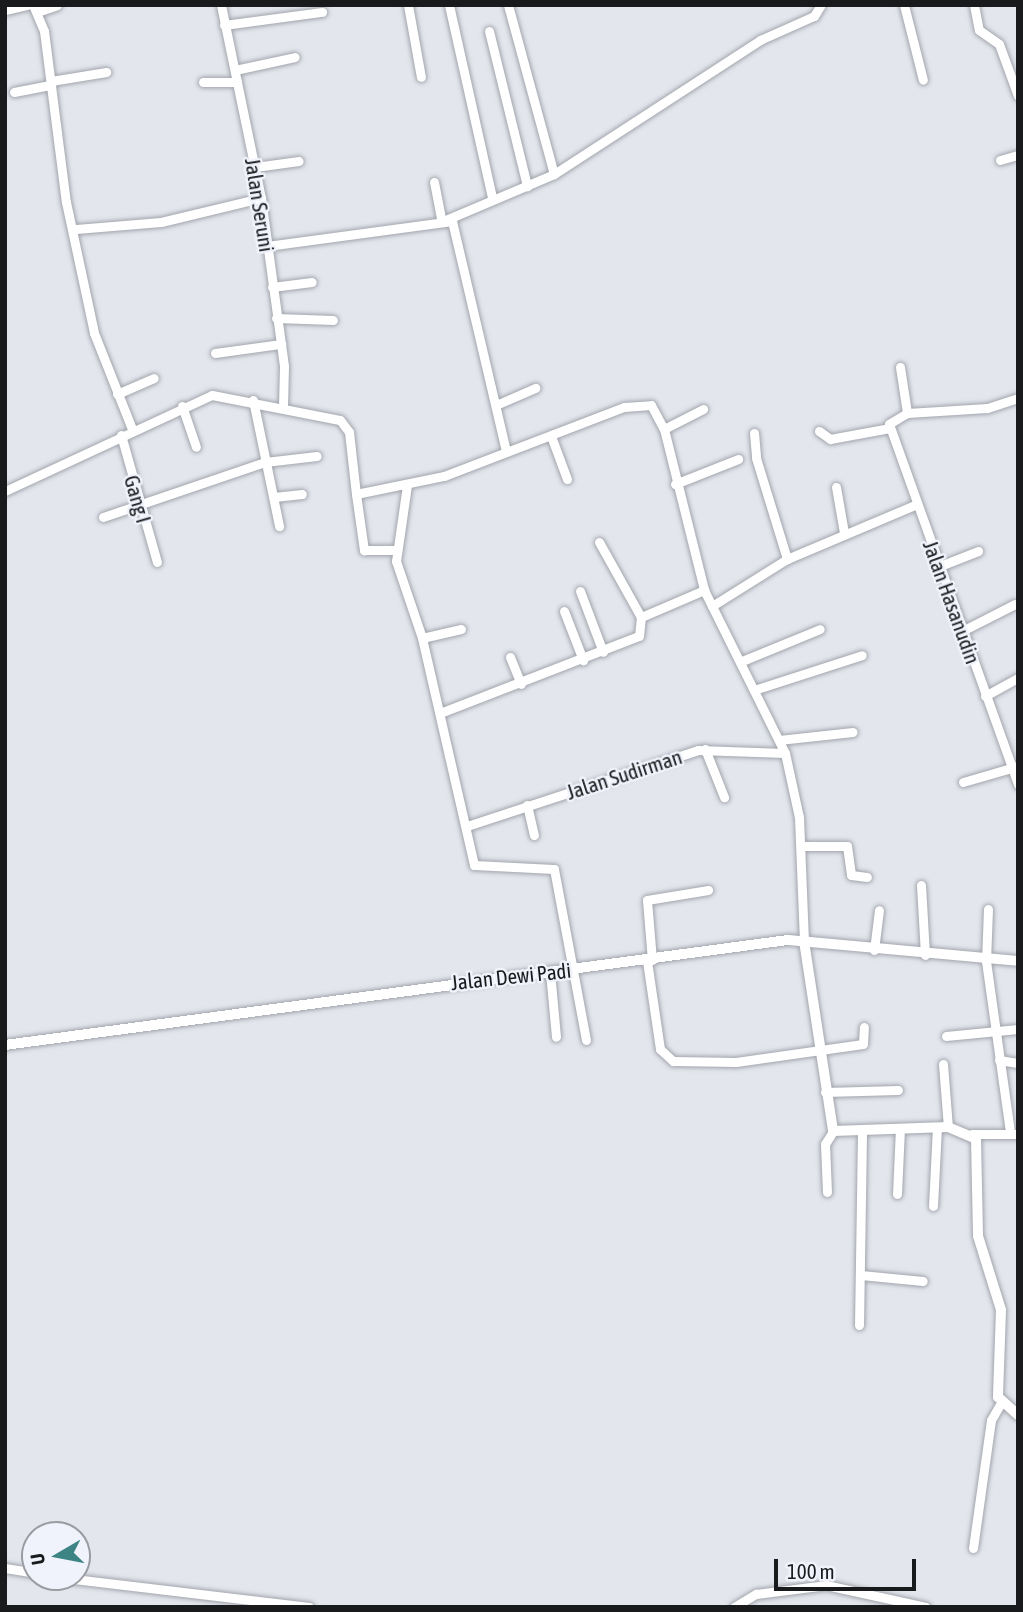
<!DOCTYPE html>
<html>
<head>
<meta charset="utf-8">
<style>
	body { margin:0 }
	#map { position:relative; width:1023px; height:1612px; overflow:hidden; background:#e3e6ed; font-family:"Asap Condensed",sans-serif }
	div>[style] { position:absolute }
	.roads { filter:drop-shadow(0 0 2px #a2a5ac) drop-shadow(0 0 2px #a2a5ac) }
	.minor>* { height:9px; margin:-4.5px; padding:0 4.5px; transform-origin:4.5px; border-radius:4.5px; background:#fff }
	.tertiary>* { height:10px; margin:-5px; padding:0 5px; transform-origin:5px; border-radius:5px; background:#fff }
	span { translate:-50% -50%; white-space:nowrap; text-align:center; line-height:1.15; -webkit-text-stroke:5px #f0f3fb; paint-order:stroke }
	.street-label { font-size:21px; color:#191a1c }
	.frame { position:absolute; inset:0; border:7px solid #191a1c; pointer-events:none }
	.north { position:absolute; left:21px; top:1521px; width:70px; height:70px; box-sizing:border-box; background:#f0f3fb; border:2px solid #9a9ca2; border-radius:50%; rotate:260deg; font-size:19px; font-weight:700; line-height:28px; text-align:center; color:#191a1c }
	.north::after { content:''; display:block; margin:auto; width:24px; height:32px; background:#3d8585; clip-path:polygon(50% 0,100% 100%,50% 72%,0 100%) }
	.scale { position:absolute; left:774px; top:1559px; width:142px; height:32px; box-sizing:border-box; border:4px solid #191a1c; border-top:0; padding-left:9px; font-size:21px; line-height:24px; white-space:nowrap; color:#191a1c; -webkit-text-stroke:5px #f0f3fb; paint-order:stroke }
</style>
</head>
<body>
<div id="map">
	<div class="roads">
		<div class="minor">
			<div style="left:33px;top:5px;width:28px;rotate:67deg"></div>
			<div style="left:44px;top:31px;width:172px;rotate:82.7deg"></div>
			<div style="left:66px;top:202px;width:134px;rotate:77.9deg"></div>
			<div style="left:94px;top:333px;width:103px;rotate:68.4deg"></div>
			<div style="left:221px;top:5px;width:197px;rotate:78.3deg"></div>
			<div style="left:261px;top:198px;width:170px;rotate:82.2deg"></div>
			<div style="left:284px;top:366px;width:40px;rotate:91.4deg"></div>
			<div style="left:408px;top:5px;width:73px;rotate:79.8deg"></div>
			<div style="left:449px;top:5px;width:197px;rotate:77.4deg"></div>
			<div style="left:508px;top:5px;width:175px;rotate:74.8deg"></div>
			<div style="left:904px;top:5px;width:77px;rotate:75.8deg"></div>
			<div style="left:974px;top:5px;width:25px;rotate:79deg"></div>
			<div style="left:979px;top:30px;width:24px;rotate:35deg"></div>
			<div style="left:999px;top:44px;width:55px;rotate:69.9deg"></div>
			<div style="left:5px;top:10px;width:23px;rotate:-13deg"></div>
			<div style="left:40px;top:11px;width:18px;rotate:-19deg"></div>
			<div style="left:224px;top:25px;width:99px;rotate:-7.6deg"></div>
			<div style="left:489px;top:31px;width:160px;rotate:76.2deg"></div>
			<div style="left:235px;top:70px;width:61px;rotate:-12.2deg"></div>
			<div style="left:51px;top:81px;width:56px;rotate:-9.3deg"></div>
			<div style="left:203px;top:82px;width:34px"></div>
			<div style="left:14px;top:92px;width:38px;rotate:-11deg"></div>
			<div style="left:1000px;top:160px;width:19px;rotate:-16deg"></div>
			<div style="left:255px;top:167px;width:44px;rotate:-7.8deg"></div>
			<div style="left:434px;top:182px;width:37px;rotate:79deg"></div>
			<div style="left:448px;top:219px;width:115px;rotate:-23deg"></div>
			<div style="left:554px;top:174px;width:246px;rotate:-33deg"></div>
			<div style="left:760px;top:40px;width:59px;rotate:-24deg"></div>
			<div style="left:814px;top:16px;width:13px;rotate:-58deg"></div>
			<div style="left:76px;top:229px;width:85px;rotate:-4.7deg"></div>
			<div style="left:161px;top:222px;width:103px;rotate:-13.5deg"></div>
			<div style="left:267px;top:246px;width:187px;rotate:-7.7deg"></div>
			<div style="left:452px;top:221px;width:236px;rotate:76.8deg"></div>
			<div style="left:272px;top:287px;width:40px;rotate:-7.1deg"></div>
			<div style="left:276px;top:318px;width:57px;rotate:2deg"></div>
			<div style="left:215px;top:353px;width:67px;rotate:-7.8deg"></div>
			<div style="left:900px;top:367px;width:47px;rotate:81.3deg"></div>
			<div style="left:117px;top:394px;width:40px;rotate:-23.4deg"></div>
			<div style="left:1018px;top:398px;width:33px;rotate:162deg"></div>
			<div style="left:987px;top:408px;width:80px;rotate:176.4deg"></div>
			<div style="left:907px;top:413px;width:21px;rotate:149deg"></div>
			<div style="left:889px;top:424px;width:383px;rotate:70.3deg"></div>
			<div style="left:253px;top:400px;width:129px;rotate:78.3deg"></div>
			<div style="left:496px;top:405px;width:43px;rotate:-23.6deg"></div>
			<div style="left:182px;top:406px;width:43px;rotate:71.1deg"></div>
			<div style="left:664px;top:429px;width:44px;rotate:-27.1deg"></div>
			<div style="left:819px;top:431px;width:14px;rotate:36deg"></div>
			<div style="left:830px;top:439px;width:61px;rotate:-10.4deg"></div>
			<div style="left:754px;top:433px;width:25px;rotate:85deg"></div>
			<div style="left:756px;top:458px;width:106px;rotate:72.9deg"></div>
			<div style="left:121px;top:435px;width:132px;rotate:74.2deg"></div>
			<div style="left:551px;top:436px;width:46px;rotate:69.6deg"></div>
			<div style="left:675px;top:484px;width:68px;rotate:-21.6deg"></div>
			<div style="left:407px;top:485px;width:77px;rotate:98.2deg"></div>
			<div style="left:396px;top:561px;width:81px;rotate:71.3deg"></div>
			<div style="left:422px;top:638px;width:233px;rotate:77.1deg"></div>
			<div style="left:474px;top:865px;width:80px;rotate:2.9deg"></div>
			<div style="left:554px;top:869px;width:174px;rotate:79.4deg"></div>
			<div style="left:836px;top:487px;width:47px;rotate:80.1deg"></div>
			<div style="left:5px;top:491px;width:228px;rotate:-24.9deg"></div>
			<div style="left:212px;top:395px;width:130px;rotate:11.1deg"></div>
			<div style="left:340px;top:420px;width:15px;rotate:53deg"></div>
			<div style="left:349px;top:432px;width:62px;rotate:83.6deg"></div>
			<div style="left:356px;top:494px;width:90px;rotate:-11.6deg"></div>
			<div style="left:444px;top:476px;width:193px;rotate:-21deg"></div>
			<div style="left:624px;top:407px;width:27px;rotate:-4deg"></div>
			<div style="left:651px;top:405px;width:27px;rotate:62deg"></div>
			<div style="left:664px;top:429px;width:166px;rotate:76deg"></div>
			<div style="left:704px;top:590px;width:182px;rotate:63.6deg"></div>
			<div style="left:785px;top:753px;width:66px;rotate:77.7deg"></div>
			<div style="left:799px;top:817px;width:124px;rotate:87.7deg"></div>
			<div style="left:356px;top:494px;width:57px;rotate:81.9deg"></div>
			<div style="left:364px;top:550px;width:31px"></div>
			<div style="left:274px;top:497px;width:28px;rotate:-6deg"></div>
			<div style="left:103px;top:517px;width:171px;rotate:-18.8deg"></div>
			<div style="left:265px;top:462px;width:52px;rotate:-6.6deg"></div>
			<div style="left:599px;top:542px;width:86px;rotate:60.8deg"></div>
			<div style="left:940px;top:566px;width:41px;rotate:-21.5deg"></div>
			<div style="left:580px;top:591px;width:65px;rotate:69.3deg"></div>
			<div style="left:712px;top:606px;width:89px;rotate:-32.1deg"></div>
			<div style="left:787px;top:559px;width:139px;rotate:-22.9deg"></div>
			<div style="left:564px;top:611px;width:53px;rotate:68.8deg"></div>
			<div style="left:964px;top:630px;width:57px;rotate:-27deg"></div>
			<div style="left:422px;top:638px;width:40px;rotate:-13deg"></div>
			<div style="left:510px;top:657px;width:29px;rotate:68deg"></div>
			<div style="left:742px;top:661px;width:84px;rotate:-22.3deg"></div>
			<div style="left:757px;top:689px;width:110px;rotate:-17.9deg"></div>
			<div style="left:985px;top:696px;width:38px;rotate:-29deg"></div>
			<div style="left:440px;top:713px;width:213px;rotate:-21.2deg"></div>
			<div style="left:639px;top:636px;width:19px;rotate:-84deg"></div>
			<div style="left:641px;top:617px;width:69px;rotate:-23.2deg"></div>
			<div style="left:779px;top:740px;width:74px;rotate:-6.2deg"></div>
			<div style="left:705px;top:749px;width:52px;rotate:68.4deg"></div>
			<div style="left:963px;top:782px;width:57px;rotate:-16.2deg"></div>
			<div style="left:527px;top:805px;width:31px;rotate:77deg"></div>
			<div style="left:467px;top:826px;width:243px;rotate:-18.2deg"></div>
			<div style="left:698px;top:750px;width:87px;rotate:2deg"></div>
			<div style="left:801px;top:846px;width:46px"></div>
			<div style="left:847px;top:846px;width:29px;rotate:82deg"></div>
			<div style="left:851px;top:875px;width:16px;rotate:7deg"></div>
			<div style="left:921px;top:885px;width:70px;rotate:86.7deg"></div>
			<div style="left:988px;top:909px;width:52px;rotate:92.2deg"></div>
			<div style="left:986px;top:961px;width:173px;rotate:82deg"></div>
			<div style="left:874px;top:950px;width:40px;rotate:-82.9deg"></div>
			<div style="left:652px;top:960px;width:60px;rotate:-94.8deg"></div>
			<div style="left:647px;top:900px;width:62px;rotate:-9.3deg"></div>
			<div style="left:647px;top:961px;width:89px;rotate:81.6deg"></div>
			<div style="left:660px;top:1049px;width:18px;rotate:43deg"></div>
			<div style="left:673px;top:1061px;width:63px;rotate:0.9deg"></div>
			<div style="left:736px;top:1062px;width:128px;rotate:-8.1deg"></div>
			<div style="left:863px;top:1044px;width:17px;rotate:-87deg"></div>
			<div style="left:550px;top:972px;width:65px;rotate:84.7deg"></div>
			<div style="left:946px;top:1036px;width:72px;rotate:-5.6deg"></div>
			<div style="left:999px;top:1060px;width:19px;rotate:9deg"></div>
			<div style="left:943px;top:1064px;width:63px;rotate:85.5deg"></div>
			<div style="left:825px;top:1092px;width:73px;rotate:-1.6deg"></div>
			<div style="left:972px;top:1134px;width:46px"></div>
			<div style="left:827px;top:1192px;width:48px;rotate:-92.4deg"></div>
			<div style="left:825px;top:1144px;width:15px;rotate:-58deg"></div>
			<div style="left:897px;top:1194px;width:65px;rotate:-87.4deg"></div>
			<div style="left:933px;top:1206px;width:78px;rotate:-87.1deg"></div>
			<div style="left:861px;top:1275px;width:62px;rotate:5.5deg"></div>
			<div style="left:859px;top:1325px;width:192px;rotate:-89.1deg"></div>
			<div style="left:973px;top:1548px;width:129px;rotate:-82deg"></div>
			<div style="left:991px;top:1420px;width:20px;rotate:-60deg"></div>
			<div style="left:5px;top:1568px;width:30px;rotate:9deg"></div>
			<div style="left:57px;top:1577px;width:254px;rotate:6.8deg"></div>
			<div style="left:734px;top:1607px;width:26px;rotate:-31deg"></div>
			<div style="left:756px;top:1594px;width:71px;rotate:-7.3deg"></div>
			<div style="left:826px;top:1585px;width:102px;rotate:12.4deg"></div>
		</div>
		<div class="tertiary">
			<div style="left:804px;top:941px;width:192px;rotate:81.3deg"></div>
			<div style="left:833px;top:1131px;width:115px;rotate:-2deg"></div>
			<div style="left:948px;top:1127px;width:30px;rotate:23deg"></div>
			<div style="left:976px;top:1139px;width:97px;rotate:88.8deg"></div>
			<div style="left:978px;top:1236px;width:77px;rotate:72.7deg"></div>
			<div style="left:1001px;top:1310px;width:87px;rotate:92deg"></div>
			<div style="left:998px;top:1397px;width:27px;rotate:42deg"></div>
			<div style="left:5px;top:1045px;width:790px;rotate:-7.64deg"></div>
			<div style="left:788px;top:940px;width:231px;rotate:5.2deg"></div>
		</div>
	</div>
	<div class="street-label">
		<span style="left:260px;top:205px;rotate:81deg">Jalan Seruni</span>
		<span style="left:138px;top:499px;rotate:74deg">Gang I</span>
		<span style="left:952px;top:602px;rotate:70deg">Jalan Hasanudin</span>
		<span style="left:624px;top:774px;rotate:-18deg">Jalan Sudirman</span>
		<span style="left:511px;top:976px;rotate:-6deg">Jalan Dewi Padi</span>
	</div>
	<div class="frame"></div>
	<div class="north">U</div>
	<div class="scale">100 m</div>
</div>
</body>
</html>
